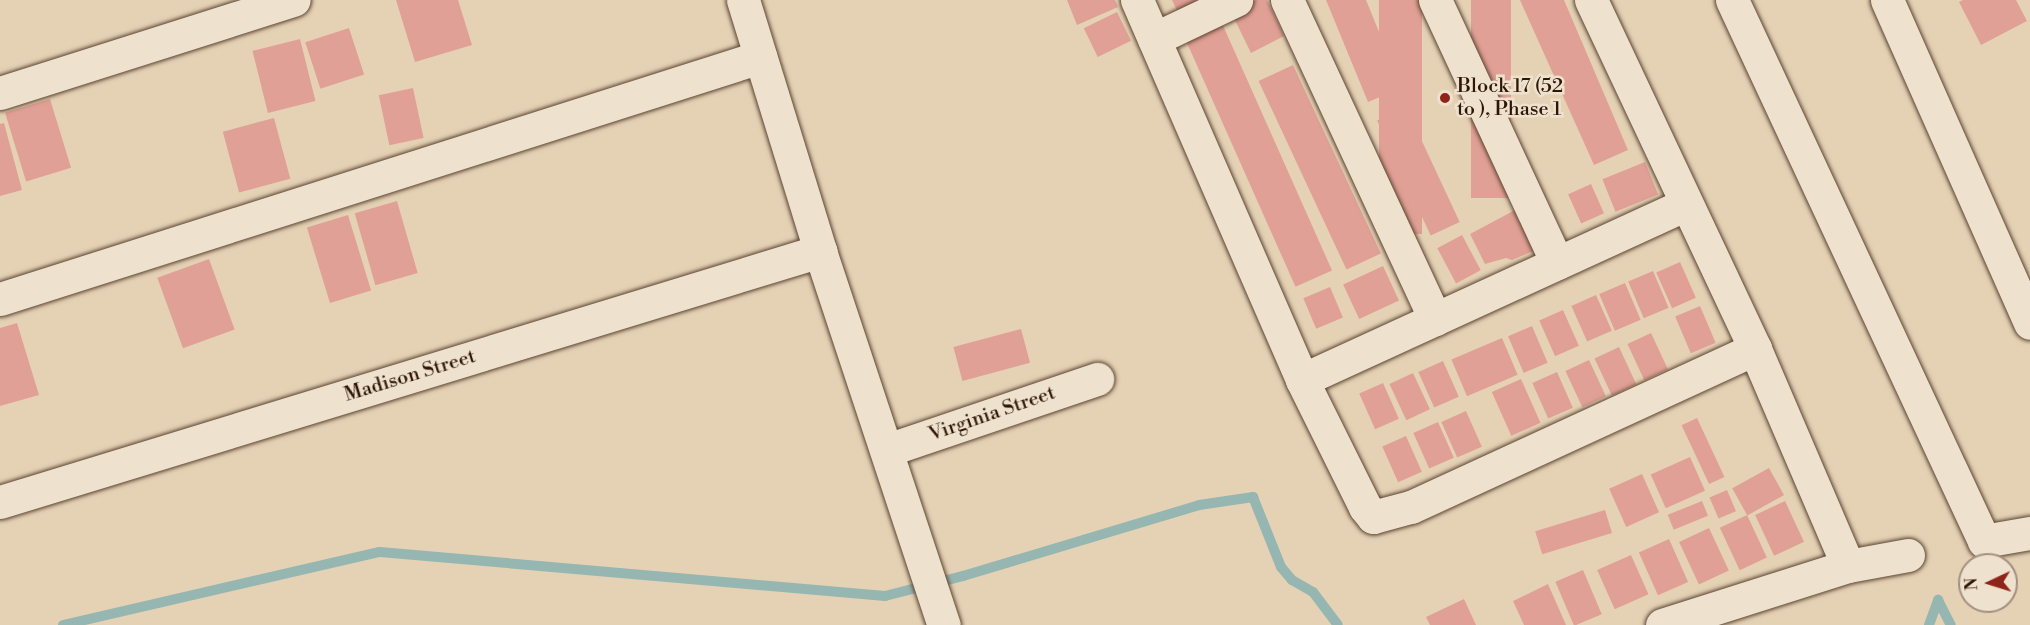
<!DOCTYPE html>
<html>
<head>
<meta charset="utf-8">
<style>
	body { margin:0 }
	#map { position:relative; width:2030px; height:625px; overflow:hidden; background:#e5d2b5; font-family:"Libre Bodoni",serif }
	div>[style] { position:absolute }
	.stream>* { height:10px; margin:-5px; padding:0 5px; transform-origin:5px; border-radius:5px; background:#96b7b1 }
	.building>* { inset:0; background:#e1a095; transform-origin:0 0 }
	.roads { filter:drop-shadow(0 0 2px #5c4432) drop-shadow(0 0 2px #5c4432) }
	.street>* { height:33px; margin:-16.5px; padding:0 16.5px; transform-origin:16.5px; border-radius:16.5px; background:#eee2cf }
	.dots>* { width:16px; height:16px; translate:-50% -50%; box-sizing:border-box; border:3px solid #eee2cf; border-radius:50% }
	span { translate:-50% -50%; white-space:nowrap; text-align:center; line-height:1.15; -webkit-text-stroke:5px #eee2cf; paint-order:stroke }
	.poi-label { font-size:20px; color:#2f1506 }
	.left { translate:0 -50%; text-align:left }
	.street-label { font-size:20px; color:#2f1506 }
	.north { position:absolute; left:1958px; top:553px; width:60px; height:60px; box-sizing:border-box; background:#eee2cf; border:2px solid #a2907f; border-radius:50%; rotate:266deg; font-size:16px; font-weight:700; line-height:24px; text-align:center; color:#2f1506 }
	.north::after { content:''; display:block; margin:auto; width:21px; height:27px; background:#8f2418; clip-path:polygon(50% 0,100% 100%,50% 72%,0 100%) }
</style>
</head>
<body>
<div id="map">
	<div class="stream">
		<div style="left:63px;top:625px;width:325px;rotate:-13deg"></div>
		<div style="left:380px;top:552px;width:507px;rotate:4.98deg"></div>
		<div style="left:885px;top:596px;width:81px;rotate:-14.4deg"></div>
		<div style="left:963px;top:576px;width:246px;rotate:-16.7deg"></div>
		<div style="left:1199px;top:505px;width:55px;rotate:-8.4deg"></div>
		<div style="left:1253px;top:497px;width:75px;rotate:68.2deg"></div>
		<div style="left:1281px;top:567px;width:17px;rotate:50deg"></div>
		<div style="left:1292px;top:580px;width:24px;rotate:30deg"></div>
		<div style="left:1313px;top:592px;width:41px;rotate:52.9deg"></div>
		<div style="left:1929px;top:625px;width:27px;rotate:-70deg"></div>
		<div style="left:1938px;top:600px;width:28px;rotate:63deg"></div>
	</div>
	<div class="building">
		<div style="clip-path:polygon(396px 0,458px 0,472px 45px,415px 62px)"></div>
		<div style="clip-path:polygon(1067px 0,1115px 0,1118px 7px,1077px 25px)"></div>
		<div style="clip-path:polygon(1172px 0,1215px 0,1180px 17px)"></div>
		<div style="clip-path:polygon(1256px 0,1267px 0,1284px 36px,1251px 53px,1231px 12px)"></div>
		<div style="clip-path:polygon(1326px 0,1366px 0,1402px 88px,1368px 102px)"></div>
		<div style="left:1379px;top:0;width:43px;height:234px"></div>
		<div style="left:1471px;top:0;width:40px;height:198px"></div>
		<div style="clip-path:polygon(1520px 0,1564px 0,1628px 150px,1594px 165px)"></div>
		<div style="clip-path:polygon(1963px 0,2016px 0,2027px 21px,1981px 45px,1959px 2px)"></div>
		<div style="left:1117px;top:12px;width:32px;height:37px;rotate:64deg"></div>
		<div style="left:1221px;top:21px;width:273px;height:40px;rotate:66deg"></div>
		<div style="left:349px;top:28px;width:49px;height:46px;rotate:72deg"></div>
		<div style="left:300px;top:39px;width:64px;height:49px;rotate:76deg"></div>
		<div style="left:1293px;top:65px;width:208px;height:38px;rotate:65deg"></div>
		<div style="left:413px;top:88px;width:51px;height:35px;rotate:78deg"></div>
		<div style="left:50px;top:99px;width:72px;height:47px;rotate:73deg"></div>
		<div style="left:1406px;top:107px;width:127px;height:32px;rotate:65deg"></div>
		<div style="left:274px;top:118px;width:63px;height:53px;rotate:75deg"></div>
		<div style="clip-path:polygon(4px 123px,22px 190px,0 196px,0 124px)"></div>
		<div style="left:1645px;top:162px;width:35px;height:46px;rotate:68deg"></div>
		<div style="left:1591px;top:184px;width:32px;height:25px;rotate:66deg"></div>
		<div style="left:397px;top:201px;width:75px;height:44px;rotate:74deg"></div>
		<div style="clip-path:polygon(1517px 209px,1538px 249px,1512px 260px,1506px 258px,1485px 264px,1470px 234px)"></div>
		<div style="left:348px;top:215px;width:79px;height:43px;rotate:73deg"></div>
		<div style="left:1462px;top:235px;width:40px;height:28px;rotate:62deg"></div>
		<div style="left:209px;top:259px;width:75px;height:55px;rotate:70deg"></div>
		<div style="left:1680px;top:262px;width:39px;height:26px;rotate:66deg"></div>
		<div style="left:1383px;top:266px;width:38px;height:44px;rotate:65deg"></div>
		<div style="left:1653px;top:271px;width:40px;height:27px;rotate:67deg"></div>
		<div style="left:1625px;top:283px;width:40px;height:28px;rotate:67deg"></div>
		<div style="left:1330px;top:287px;width:33px;height:29px;rotate:67deg"></div>
		<div style="left:1596px;top:295px;width:39px;height:27px;rotate:66deg"></div>
		<div style="left:1700px;top:306px;width:40px;height:27px;rotate:67deg"></div>
		<div style="left:1563px;top:310px;width:39px;height:26px;rotate:66deg"></div>
		<div style="clip-path:polygon(17px 323px,39px 395px,0 406px,0 328px)"></div>
		<div style="left:1532px;top:326px;width:40px;height:26px;rotate:67deg"></div>
		<div style="left:1021px;top:329px;width:35px;height:70px;rotate:75deg"></div>
		<div style="left:1651px;top:333px;width:40px;height:26px;rotate:65deg"></div>
		<div style="left:1502px;top:338px;width:40px;height:55px;rotate:67deg"></div>
		<div style="left:1619px;top:347px;width:41px;height:27px;rotate:65deg"></div>
		<div style="left:1589px;top:360px;width:40px;height:26px;rotate:65deg"></div>
		<div style="left:1443px;top:361px;width:39px;height:27px;rotate:66deg"></div>
		<div style="left:1557px;top:372px;width:39px;height:27px;rotate:66deg"></div>
		<div style="left:1413px;top:373px;width:40px;height:26px;rotate:65deg"></div>
		<div style="left:1521px;top:379px;width:48px;height:32px;rotate:66deg"></div>
		<div style="left:1383px;top:383px;width:39px;height:26px;rotate:66deg"></div>
		<div style="left:1466px;top:411px;width:39px;height:27px;rotate:66deg"></div>
		<div style="left:1697px;top:418px;width:65px;height:17px;rotate:65deg"></div>
		<div style="left:1438px;top:422px;width:39px;height:27px;rotate:66deg"></div>
		<div style="left:1406px;top:436px;width:39px;height:26px;rotate:66deg"></div>
		<div style="left:1690px;top:457px;width:37px;height:43px;rotate:66deg"></div>
		<div style="left:1769px;top:468px;width:31px;height:42px;rotate:61deg"></div>
		<div style="left:1642px;top:474px;width:42px;height:36px;rotate:66deg"></div>
		<div style="left:1727px;top:490px;width:23px;height:19px;rotate:67deg"></div>
		<div style="left:1702px;top:501px;width:16px;height:37px;rotate:68deg"></div>
		<div style="left:1785px;top:501px;width:45px;height:33px;rotate:65deg"></div>
		<div style="left:1605px;top:510px;width:24px;height:73px;rotate:73deg"></div>
		<div style="left:1747px;top:515px;width:47px;height:30px;rotate:65deg"></div>
		<div style="left:1709px;top:528px;width:47px;height:33px;rotate:65deg"></div>
		<div style="left:1669px;top:539px;width:47px;height:33px;rotate:66deg"></div>
		<div style="left:1631px;top:555px;width:43px;height:37px;rotate:66deg"></div>
		<div style="left:1583px;top:570px;width:48px;height:30px;rotate:67deg"></div>
		<div style="clip-path:polygon(1548px 584px,1566px 625px,1524px 625px,1513px 601px)"></div>
		<div style="clip-path:polygon(1464px 599px,1476px 625px,1430px 625px,1426px 617px)"></div>
	</div>
	<div class="roads">
		<div class="street">
			<div style="left:743px;top:0;width:263px;rotate:72.9deg"></div>
			<div style="left:820px;top:251px;width:394px;rotate:71.7deg"></div>
			<div style="left:1137px;top:0;width:414px;rotate:66.5deg"></div>
			<div style="left:1302px;top:380px;width:142px;rotate:63.6deg"></div>
			<div style="left:1365px;top:507px;width:13px;rotate:51deg"></div>
			<div style="left:1373px;top:517px;width:39px;rotate:-15deg"></div>
			<div style="left:1411px;top:507px;width:379px;rotate:-24.7deg"></div>
			<div style="left:1287px;top:0;width:352px;rotate:65.1deg"></div>
			<div style="left:1435px;top:0;width:290px;rotate:65.1deg"></div>
			<div style="left:1591px;top:0;width:386px;rotate:64.8deg"></div>
			<div style="left:1755px;top:349px;width:236px;rotate:66.8deg"></div>
			<div style="left:1732px;top:0;width:597px;rotate:65.02deg"></div>
			<div style="left:1984px;top:541px;width:47px;rotate:-9.9deg"></div>
			<div style="left:1887px;top:0;width:353px;rotate:66.1deg"></div>
			<div style="left:1154px;top:39px;width:91px;rotate:-25.4deg"></div>
			<div style="left:0;top:93px;width:308px;rotate:-17.6deg"></div>
			<div style="left:0;top:299px;width:798px;rotate:-17.66deg"></div>
			<div style="left:1302px;top:380px;width:422px;rotate:-24.6deg"></div>
			<div style="left:887px;top:450px;width:222px;rotate:-18.7deg"></div>
			<div style="left:0;top:502px;width:858px;rotate:-17.02deg"></div>
			<div style="left:1662px;top:625px;width:195px;rotate:-17.6deg"></div>
			<div style="left:1848px;top:566px;width:61px;rotate:-10.4deg"></div>
		</div>
	</div>
	<div class="dots">
		<div style="left:1445px;top:98px;background:#8f2418"></div>
	</div>
	<div class="poi-label">
		<span class="left" style="left:1457px;top:98px">Block 17 (52<br>to ), Phase 1</span>
	</div>
	<div class="street-label">
		<span style="left:410px;top:376px;rotate:-17deg">Madison Street</span>
		<span style="left:992px;top:414px;rotate:-19deg">Virginia Street</span>
	</div>
	<div class="north">N</div>
</div>
</body>
</html>
